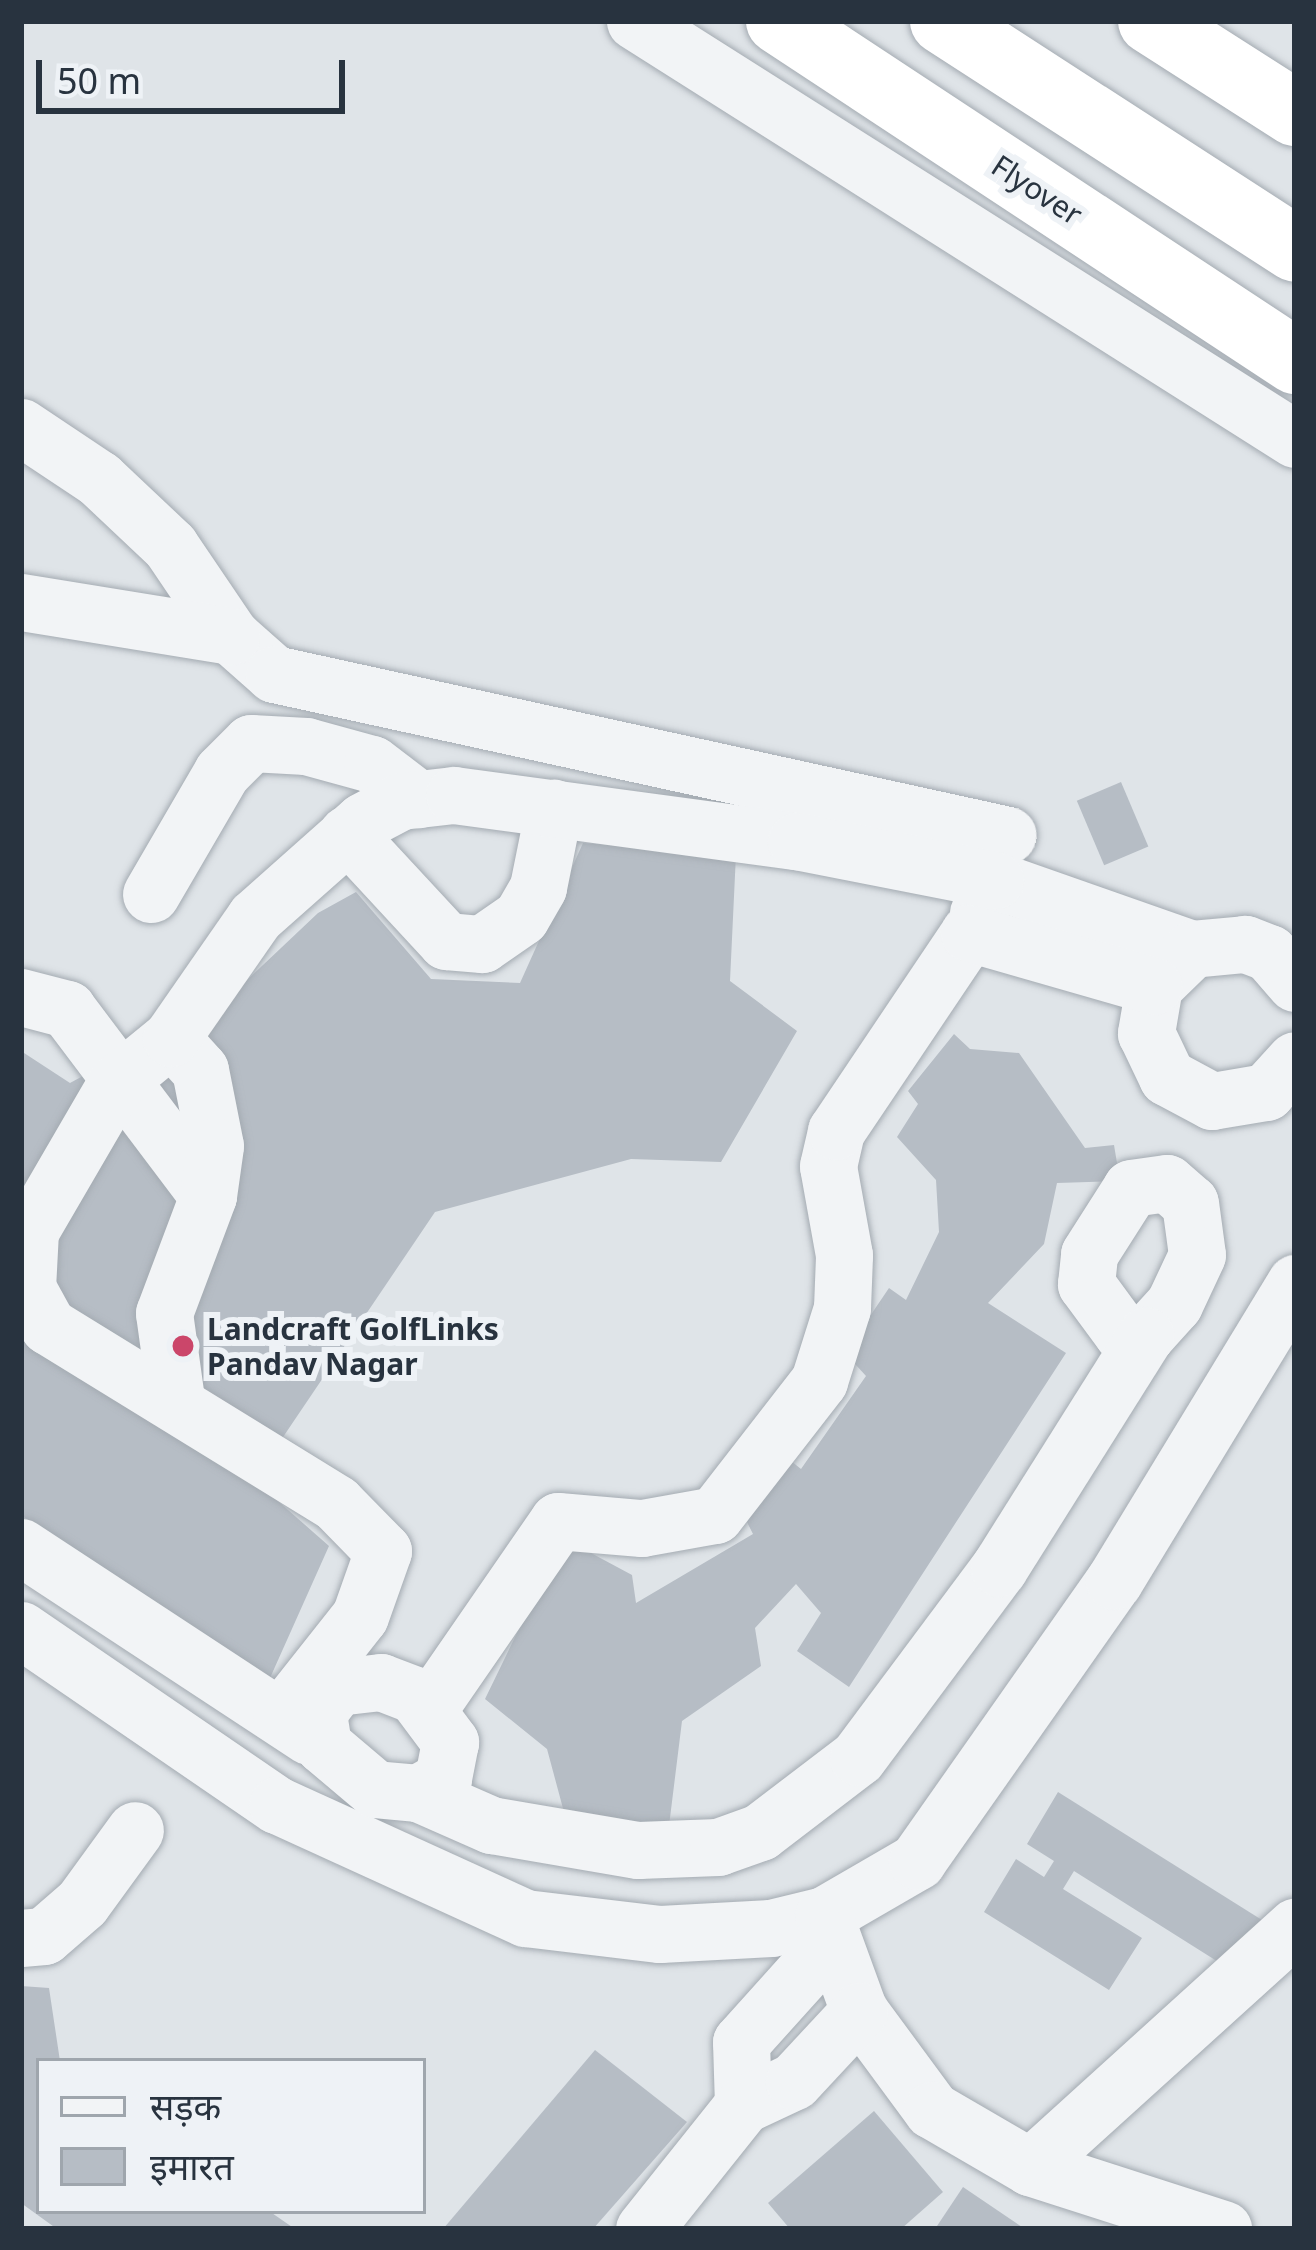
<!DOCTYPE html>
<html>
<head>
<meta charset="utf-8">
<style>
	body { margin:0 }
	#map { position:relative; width:1316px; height:2250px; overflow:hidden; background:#dfe4e8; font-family:"Noto Sans","Noto Sans Devanagari",sans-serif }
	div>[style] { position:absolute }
	.building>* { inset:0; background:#b6bdc5; transform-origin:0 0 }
	.roads { filter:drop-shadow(0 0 3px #a4abb2) drop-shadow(0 0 3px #a4abb2) }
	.minor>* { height:57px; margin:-28.5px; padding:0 28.5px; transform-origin:28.5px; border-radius:28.5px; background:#f2f4f6 }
	.highway>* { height:66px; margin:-33px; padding:0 33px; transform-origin:33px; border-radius:33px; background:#fff }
	.dots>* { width:33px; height:33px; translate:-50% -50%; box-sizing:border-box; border:6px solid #eef2f6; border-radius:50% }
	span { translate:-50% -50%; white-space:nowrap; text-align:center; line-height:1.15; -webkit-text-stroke:12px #eef2f6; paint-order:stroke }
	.street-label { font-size:30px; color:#28333f }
	.poi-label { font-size:30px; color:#28333f; font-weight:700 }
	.left { translate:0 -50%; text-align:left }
	.frame { position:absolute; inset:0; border:24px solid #28333f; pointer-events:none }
	.legend { position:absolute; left:36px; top:2058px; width:390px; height:156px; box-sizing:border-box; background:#eef2f6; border:3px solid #9fa6ad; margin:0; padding:15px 21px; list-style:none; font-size:36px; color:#28333f }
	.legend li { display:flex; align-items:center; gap:24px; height:60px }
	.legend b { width:60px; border:3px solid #9fa6ad }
	.scale { position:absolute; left:36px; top:60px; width:309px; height:54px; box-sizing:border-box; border:6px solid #28333f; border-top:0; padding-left:15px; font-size:36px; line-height:42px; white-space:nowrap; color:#28333f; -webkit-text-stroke:9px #eef2f6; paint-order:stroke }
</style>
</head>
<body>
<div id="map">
	<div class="building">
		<div style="left:1121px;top:782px;width:70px;height:48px;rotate:67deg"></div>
		<div style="clip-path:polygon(583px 843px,736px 854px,730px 981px,797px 1031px,721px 1162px,631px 1159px,435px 1212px,254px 1480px,329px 1546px,266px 1687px,21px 1515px,21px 1051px,70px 1083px,229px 997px,318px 913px,356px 892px,431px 979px,520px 983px)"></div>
		<div style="clip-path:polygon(954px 1034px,970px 1049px,1019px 1053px,1085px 1148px,1114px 1145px,1120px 1181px,1057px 1183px,1044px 1244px,988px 1303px,1066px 1353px,849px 1687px,797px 1651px,821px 1613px,796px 1584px,755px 1628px,761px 1666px,682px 1721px,669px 1826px,568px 1827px,547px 1749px,485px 1699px,563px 1538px,632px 1575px,636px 1603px,753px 1534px,744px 1516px,791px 1461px,801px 1469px,866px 1376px,845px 1353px,889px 1288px,906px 1300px,939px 1232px,936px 1180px,897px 1137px,918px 1104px,908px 1091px)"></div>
		<div style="clip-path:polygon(1058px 1792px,1262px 1920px,1231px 1970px,1074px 1871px,1063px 1889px,1142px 1938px,1109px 1990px,984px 1912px,1016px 1859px,1044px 1877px,1054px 1861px,1027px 1844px)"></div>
		<div style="clip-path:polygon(21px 1986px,49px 1988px,60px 2061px,39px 2061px,39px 2211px,269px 2211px,295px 2229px,57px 2229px,21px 2203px)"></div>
		<div style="clip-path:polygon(595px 2050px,687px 2122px,593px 2229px,443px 2229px)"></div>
		<div style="clip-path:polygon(874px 2111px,943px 2192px,901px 2229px,790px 2229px,768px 2203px)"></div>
		<div style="clip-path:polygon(963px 2187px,1025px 2229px,935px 2229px)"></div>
	</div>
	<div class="roads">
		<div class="minor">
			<div style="left:635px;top:21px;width:781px;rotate:32.35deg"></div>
			<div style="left:21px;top:427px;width:94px;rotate:33.7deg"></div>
			<div style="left:99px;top:479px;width:98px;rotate:43.3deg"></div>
			<div style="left:170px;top:546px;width:109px;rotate:55.9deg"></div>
			<div style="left:231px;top:636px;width:57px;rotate:41.5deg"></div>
			<div style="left:274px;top:674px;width:751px;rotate:12.37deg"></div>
			<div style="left:21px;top:602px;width:213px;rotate:9.2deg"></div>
			<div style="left:347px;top:834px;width:146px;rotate:47.2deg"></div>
			<div style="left:446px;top:941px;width:36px;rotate:5deg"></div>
			<div style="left:482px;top:944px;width:47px;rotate:-34.7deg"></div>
			<div style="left:521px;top:917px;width:34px;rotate:-60deg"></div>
			<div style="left:538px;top:887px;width:81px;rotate:-78.6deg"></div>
			<div style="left:151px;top:894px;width:141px;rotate:-59.8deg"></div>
			<div style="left:222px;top:772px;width:41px;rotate:-45deg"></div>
			<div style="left:251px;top:743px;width:55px;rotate:3.1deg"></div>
			<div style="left:306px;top:746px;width:68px;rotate:15.3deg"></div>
			<div style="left:372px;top:764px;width:58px;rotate:37.3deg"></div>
			<div style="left:978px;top:913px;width:37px;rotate:-63deg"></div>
			<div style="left:995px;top:880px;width:209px;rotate:19.3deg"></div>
			<div style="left:1295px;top:983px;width:40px;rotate:-131deg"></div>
			<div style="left:1269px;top:953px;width:26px;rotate:-159deg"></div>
			<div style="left:1245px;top:944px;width:53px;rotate:174.6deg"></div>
			<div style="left:1192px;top:949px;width:53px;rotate:135.8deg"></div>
			<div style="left:1154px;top:986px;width:48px;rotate:99.7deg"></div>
			<div style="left:1146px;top:1033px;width:49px;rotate:64.5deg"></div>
			<div style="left:1167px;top:1077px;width:51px;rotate:28.1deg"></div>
			<div style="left:1212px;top:1101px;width:55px;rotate:-9.5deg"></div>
			<div style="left:1266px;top:1092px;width:43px;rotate:-47.8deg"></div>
			<div style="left:21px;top:997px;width:48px;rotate:14.6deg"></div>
			<div style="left:67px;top:1009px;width:234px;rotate:53deg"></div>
			<div style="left:171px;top:1038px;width:43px;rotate:47.8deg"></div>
			<div style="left:200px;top:1070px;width:77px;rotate:78.8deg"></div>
			<div style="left:215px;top:1146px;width:50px;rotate:98deg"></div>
			<div style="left:208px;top:1196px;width:125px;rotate:110.6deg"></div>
			<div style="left:164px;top:1313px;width:87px;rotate:82.1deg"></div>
			<div style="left:1167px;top:1183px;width:30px;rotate:41deg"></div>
			<div style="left:1190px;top:1203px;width:52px;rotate:82.3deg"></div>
			<div style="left:1197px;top:1255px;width:54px;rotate:115.1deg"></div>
			<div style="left:1174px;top:1304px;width:42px;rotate:132.1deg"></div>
			<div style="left:1146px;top:1335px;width:24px;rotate:-175deg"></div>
			<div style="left:1122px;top:1333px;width:61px;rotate:-126.3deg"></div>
			<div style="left:1086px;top:1284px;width:30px;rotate:-84deg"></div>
			<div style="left:1089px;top:1254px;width:78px;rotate:-57.5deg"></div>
			<div style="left:1131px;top:1188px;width:36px;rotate:-8deg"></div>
			<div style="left:21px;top:1547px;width:344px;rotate:33.3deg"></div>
			<div style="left:21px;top:1630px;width:310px;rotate:34.4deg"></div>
			<div style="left:277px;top:1805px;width:273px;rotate:24.5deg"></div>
			<div style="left:525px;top:1918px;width:136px;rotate:6.8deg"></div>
			<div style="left:660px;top:1934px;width:111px;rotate:-3.1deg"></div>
			<div style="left:771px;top:1928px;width:55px;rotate:-13.8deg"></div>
			<div style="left:824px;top:1915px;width:108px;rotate:-30.1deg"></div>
			<div style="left:917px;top:1861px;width:342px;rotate:-54.9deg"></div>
			<div style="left:1114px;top:1581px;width:349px;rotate:-58.7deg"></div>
			<div style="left:381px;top:1682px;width:36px;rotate:21deg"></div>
			<div style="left:415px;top:1695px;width:59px;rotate:53.3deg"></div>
			<div style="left:450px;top:1742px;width:38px;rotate:101deg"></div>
			<div style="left:443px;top:1779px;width:29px;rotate:151deg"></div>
			<div style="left:418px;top:1793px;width:43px;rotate:-174.7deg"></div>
			<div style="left:375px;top:1789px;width:68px;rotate:-139.8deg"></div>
			<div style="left:323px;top:1745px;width:33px;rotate:-99deg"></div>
			<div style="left:318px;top:1712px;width:31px;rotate:-53deg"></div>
			<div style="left:337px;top:1687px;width:44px;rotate:-6.5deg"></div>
			<div style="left:429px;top:1708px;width:227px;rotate:-55.4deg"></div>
			<div style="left:558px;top:1521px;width:84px;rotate:4.8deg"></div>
			<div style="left:642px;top:1528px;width:74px;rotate:-10.1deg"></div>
			<div style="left:715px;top:1515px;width:170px;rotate:-52.2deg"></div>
			<div style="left:819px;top:1381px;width:77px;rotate:-72.5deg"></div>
			<div style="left:842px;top:1308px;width:53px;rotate:-87.8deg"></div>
			<div style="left:844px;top:1255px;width:90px;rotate:-100.2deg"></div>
			<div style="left:828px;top:1166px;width:36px;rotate:-77deg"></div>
			<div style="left:836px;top:1131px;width:239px;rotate:-56.1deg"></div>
			<div style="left:969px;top:933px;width:192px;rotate:16deg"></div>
			<div style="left:281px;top:1716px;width:127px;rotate:-51.7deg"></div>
			<div style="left:360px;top:1616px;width:69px;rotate:-70.5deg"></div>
			<div style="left:383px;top:1551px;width:67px;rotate:-134.4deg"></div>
			<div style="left:336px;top:1503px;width:338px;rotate:-148.4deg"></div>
			<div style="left:48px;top:1326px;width:43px;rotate:-118.9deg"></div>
			<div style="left:27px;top:1288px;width:57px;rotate:-87deg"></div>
			<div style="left:30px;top:1231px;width:171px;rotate:-59.8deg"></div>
			<div style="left:116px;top:1083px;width:71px;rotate:-39.3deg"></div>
			<div style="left:171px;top:1038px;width:147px;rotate:-55.2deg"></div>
			<div style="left:255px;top:917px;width:144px;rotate:-41.6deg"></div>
			<div style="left:363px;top:821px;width:43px;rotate:-27.8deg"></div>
			<div style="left:401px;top:801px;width:53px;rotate:-6.5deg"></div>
			<div style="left:454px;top:795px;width:345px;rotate:7.7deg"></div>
			<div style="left:796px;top:841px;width:203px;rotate:11.1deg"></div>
			<div style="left:418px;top:1793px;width:80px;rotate:23.7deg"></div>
			<div style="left:491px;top:1825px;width:149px;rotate:9.7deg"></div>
			<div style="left:638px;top:1850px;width:80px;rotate:-2.1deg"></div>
			<div style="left:718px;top:1847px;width:45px;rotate:-19.7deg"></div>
			<div style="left:760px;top:1832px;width:123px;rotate:-37.4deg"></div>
			<div style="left:858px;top:1757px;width:236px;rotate:-53.3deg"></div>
			<div style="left:999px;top:1568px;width:275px;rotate:-57.8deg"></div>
			<div style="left:824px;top:1915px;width:102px;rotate:70deg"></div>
			<div style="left:859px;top:2011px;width:123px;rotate:53.6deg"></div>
			<div style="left:932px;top:2110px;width:113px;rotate:30.2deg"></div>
			<div style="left:1030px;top:2167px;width:203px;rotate:17.8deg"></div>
			<div style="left:21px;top:1938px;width:23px;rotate:-5deg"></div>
			<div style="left:44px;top:1936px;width:50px;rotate:-41deg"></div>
			<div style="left:82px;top:1903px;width:90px;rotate:-54deg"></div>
			<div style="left:743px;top:2105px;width:63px;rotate:-91.8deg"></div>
			<div style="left:741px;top:2042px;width:137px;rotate:-48deg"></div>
			<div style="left:1030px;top:2167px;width:358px;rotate:-42.2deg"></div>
			<div style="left:644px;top:2229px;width:159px;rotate:-51.4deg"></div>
			<div style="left:743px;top:2105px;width:56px;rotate:-25.2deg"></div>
			<div style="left:794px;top:2081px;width:96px;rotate:-47.1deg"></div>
		</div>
		<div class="highway">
			<div style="left:779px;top:21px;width:618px;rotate:33.38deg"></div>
			<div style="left:943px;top:21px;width:419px;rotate:32.9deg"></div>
			<div style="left:1151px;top:21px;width:171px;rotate:32.6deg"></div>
		</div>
	</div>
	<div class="dots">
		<div style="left:183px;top:1346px;background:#cb466a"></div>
	</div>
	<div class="street-label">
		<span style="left:1037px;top:190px;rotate:33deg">Flyover</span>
	</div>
	<div class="poi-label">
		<span class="left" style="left:207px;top:1346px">Landcraft GolfLinks<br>Pandav Nagar</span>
	</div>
	<div class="frame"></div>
	<ul class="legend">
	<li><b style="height:15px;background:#f2f4f6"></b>सड़क</li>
	<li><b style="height:33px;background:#b6bdc5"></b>इमारत</li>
	</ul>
	<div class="scale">50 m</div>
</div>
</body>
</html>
